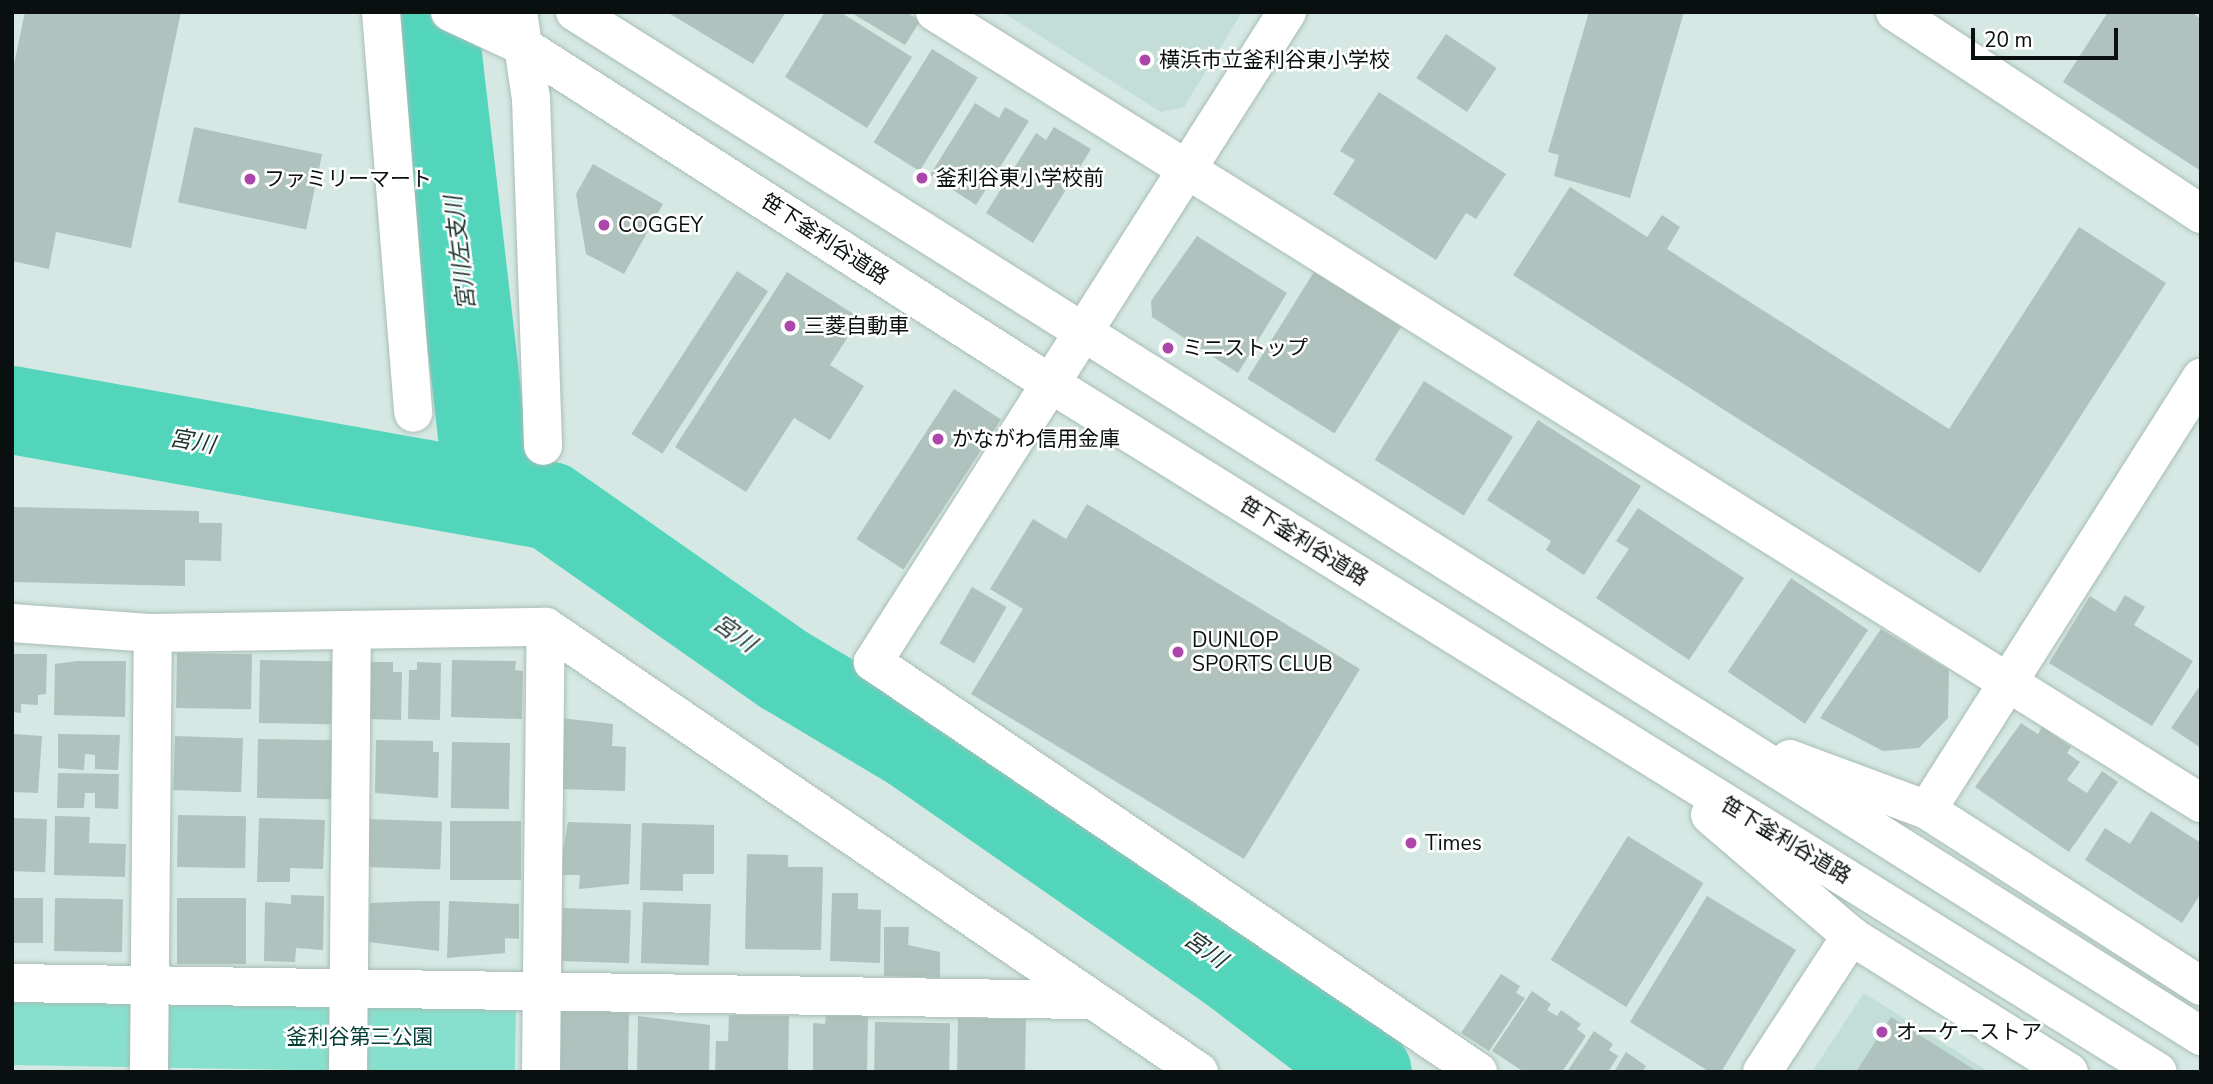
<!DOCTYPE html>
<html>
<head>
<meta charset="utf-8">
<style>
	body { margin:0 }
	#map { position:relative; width:2213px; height:1084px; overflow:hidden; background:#d5e8e3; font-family:"Nunito Sans","Noto Sans JP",sans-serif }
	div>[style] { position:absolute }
	.built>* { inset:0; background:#c2ded7 }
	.green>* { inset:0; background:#87e0cd; transform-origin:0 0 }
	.river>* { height:88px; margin:-44px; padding:0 44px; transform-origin:44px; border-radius:44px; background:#53d5bc }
	.building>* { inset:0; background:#afc2bd; transform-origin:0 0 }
	.roads { filter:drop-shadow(0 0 2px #a9bcb7) drop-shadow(0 0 2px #a9bcb7) }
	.minor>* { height:38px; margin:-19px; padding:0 19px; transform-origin:19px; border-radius:19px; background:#fff }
	.tertiary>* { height:38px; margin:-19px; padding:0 19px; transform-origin:19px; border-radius:19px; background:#fff }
	.dots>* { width:19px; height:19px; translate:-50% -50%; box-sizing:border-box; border:4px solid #fff; border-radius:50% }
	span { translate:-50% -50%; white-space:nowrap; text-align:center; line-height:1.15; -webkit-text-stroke:5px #fff; paint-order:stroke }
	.poi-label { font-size:21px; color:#0a100f }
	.left { translate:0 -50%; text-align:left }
	.street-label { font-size:21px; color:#0a100f }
	.park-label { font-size:21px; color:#044037 }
	.water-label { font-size:23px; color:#1f3530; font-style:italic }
	.frame { position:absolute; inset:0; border:14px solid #0a100f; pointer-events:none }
	.scale { position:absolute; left:1971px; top:28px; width:147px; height:32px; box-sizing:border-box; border:4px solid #0a100f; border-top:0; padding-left:9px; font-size:21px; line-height:24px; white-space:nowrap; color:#0a100f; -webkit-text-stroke:5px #fff; paint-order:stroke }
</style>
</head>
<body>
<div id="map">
	<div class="built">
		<div style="clip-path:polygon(1002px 12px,1242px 12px,1184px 107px,1161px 112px)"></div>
		<div style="clip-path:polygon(1864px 993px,1989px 1072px,1812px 1072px)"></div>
	</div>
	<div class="green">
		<div style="left:12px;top:996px;width:504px;height:69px;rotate:1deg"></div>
	</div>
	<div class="river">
		<div style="left:433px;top:12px;width:485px;rotate:83.4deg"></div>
		<div style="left:12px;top:410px;width:546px;rotate:10.12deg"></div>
		<div style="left:550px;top:506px;width:288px;rotate:35deg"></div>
		<div style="left:786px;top:671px;width:147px;rotate:30.8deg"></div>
		<div style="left:912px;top:746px;width:387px;rotate:34.8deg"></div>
		<div style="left:1230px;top:967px;width:173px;rotate:37.3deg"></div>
	</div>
	<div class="building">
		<div style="clip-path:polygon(25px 12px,181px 12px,131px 248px,56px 232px,49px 269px,12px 261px,12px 74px)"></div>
		<div style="clip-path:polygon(667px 12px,786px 12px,753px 64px)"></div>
		<div style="clip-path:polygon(825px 12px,840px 12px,912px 57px,867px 128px,785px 77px)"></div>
		<div style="clip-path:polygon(850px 12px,906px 12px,920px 21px,905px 45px)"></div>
		<div style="clip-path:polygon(1589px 12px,1684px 12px,1630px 198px,1554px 176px,1559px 155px,1548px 152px)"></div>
		<div style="clip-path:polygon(2108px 12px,2191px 12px,2201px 19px,2201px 171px,2063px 82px)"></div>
		<div style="left:1446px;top:34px;width:61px;height:53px;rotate:34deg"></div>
		<div style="left:932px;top:49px;width:54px;height:110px;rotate:32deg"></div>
		<div style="clip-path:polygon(1379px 92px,1506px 174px,1476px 219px,1466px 213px,1436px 260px,1333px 194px,1355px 160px,1340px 151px)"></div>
		<div style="clip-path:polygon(975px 103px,999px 118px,1005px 107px,1029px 121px,976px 205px,930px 175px)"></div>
		<div style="left:194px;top:127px;width:131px;height:77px;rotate:12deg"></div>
		<div style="clip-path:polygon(1054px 127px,1091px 149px,1033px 243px,986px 213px,1036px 133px,1046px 140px)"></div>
		<div style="clip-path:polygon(593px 164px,663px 204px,624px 274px,586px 254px,576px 194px)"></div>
		<div style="clip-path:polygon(1570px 187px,1647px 237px,1662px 215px,1680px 227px,1667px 249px,1949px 429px,2079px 227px,2166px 283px,1980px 573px,1513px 275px)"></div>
		<div style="clip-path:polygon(1197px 236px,1287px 293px,1238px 373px,1152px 317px,1151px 301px)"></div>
		<div style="left:737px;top:271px;width:37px;height:194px;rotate:33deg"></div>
		<div style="clip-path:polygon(787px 272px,860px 318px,830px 365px,864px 386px,830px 440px,794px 418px,746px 492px,675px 447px)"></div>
		<div style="left:1314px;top:272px;width:103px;height:126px;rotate:32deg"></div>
		<div style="left:1424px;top:381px;width:105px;height:93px;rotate:32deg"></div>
		<div style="left:954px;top:389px;width:56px;height:179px;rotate:33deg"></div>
		<div style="clip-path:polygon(1538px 420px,1641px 486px,1584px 575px,1546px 550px,1551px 541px,1487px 500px)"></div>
		<div style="clip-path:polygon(1087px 504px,1360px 669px,1244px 859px,971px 694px,1023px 609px,990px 589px,1033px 519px,1066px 539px)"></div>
		<div style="clip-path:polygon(12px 507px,199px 511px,199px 523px,222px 523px,221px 561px,185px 560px,185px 586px,12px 582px)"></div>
		<div style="clip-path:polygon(1638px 508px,1744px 578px,1689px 660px,1596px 598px,1629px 549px,1616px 541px)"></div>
		<div style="left:1791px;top:578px;width:93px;height:113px;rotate:34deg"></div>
		<div style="left:972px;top:587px;width:40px;height:65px;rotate:30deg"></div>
		<div style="clip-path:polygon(2125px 595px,2145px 607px,2134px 625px,2193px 661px,2152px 726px,2049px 663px,2090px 596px,2115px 612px)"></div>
		<div style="clip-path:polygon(1881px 629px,1949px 670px,1948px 718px,1919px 748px,1883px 751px,1820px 718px)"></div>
		<div style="left:177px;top:653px;width:75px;height:55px;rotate:1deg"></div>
		<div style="clip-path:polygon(12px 654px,47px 654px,46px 694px,38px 695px,38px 705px,21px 704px,21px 713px,12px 712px)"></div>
		<div style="left:260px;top:660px;width:72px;height:63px;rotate:1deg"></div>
		<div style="clip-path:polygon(452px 660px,516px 661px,515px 670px,523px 671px,522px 719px,451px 717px)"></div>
		<div style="clip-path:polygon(77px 661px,126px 661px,125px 717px,54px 715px,55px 664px)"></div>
		<div style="clip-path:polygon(370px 662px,393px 662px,393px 672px,402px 672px,401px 720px,369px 719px)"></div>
		<div style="clip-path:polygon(417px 662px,441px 663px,440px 720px,408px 719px,409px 670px,417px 670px)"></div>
		<div style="clip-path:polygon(2201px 684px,2201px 748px,2171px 728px)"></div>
		<div style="clip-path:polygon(561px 718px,613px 724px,612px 746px,626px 747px,625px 791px,559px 789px)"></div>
		<div style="clip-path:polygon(2021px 723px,2038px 734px,2042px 727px,2071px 747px,2067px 753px,2080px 762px,2067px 780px,2087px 793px,2102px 771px,2118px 782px,2069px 852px,1975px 787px)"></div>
		<div style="clip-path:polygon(12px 734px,42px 736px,38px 793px,12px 792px)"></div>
		<div style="clip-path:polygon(58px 734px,120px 735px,118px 770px,95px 769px,95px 755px,85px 754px,84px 770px,58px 768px)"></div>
		<div style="left:175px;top:736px;width:68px;height:54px;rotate:2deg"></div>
		<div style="left:258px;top:739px;width:74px;height:59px;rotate:1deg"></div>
		<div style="clip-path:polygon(376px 740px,433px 741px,433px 752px,439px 752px,438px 798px,375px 793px)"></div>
		<div style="left:452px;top:742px;width:58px;height:66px;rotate:1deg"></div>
		<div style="clip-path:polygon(58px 773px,119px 774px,118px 809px,95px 808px,95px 793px,85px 793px,84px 808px,57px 808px)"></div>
		<div style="clip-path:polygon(2151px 811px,2201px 843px,2201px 893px,2182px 923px,2085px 860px,2105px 828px,2130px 844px)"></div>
		<div style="left:178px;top:815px;width:68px;height:52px;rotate:1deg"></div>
		<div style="clip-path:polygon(55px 816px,90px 817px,89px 843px,126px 844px,125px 877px,54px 875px)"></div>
		<div style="left:12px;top:818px;width:35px;height:53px;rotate:2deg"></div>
		<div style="clip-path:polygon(259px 818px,325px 820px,323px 869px,290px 868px,290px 882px,257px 882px)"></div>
		<div style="left:368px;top:819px;width:74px;height:48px;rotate:2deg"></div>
		<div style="left:450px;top:821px;width:71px;height:59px"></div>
		<div style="clip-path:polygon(568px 822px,631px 824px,629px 884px,579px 889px,580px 875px,559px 875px)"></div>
		<div style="clip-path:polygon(642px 823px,714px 825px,714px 874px,683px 874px,683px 891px,640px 890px)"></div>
		<div style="left:1628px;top:836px;width:89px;height:146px;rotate:32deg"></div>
		<div style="clip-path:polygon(747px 854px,788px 855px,788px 867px,823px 867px,821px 950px,745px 949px)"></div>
		<div style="clip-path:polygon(832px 893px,858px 893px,858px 909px,881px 910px,880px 963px,830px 961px)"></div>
		<div style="clip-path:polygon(291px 895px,324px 896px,323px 950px,296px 948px,295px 962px,264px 961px,265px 902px,291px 904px)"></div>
		<div style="clip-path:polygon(1707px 896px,1796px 950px,1721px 1072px,1710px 1072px,1630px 1022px)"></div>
		<div style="left:12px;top:898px;width:31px;height:45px"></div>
		<div style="left:55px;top:898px;width:68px;height:53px;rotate:1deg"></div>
		<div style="left:177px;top:898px;width:69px;height:66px"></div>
		<div style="clip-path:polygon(420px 901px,440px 901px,439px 951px,369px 942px,370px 903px)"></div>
		<div style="clip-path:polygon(449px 901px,519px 904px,519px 939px,505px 938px,505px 953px,447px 958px)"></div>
		<div style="left:643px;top:902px;width:68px;height:61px;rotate:2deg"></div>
		<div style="left:563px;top:908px;width:68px;height:53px;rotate:2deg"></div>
		<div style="clip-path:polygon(884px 927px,909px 927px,908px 945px,940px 952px,940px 978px,884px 976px)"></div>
		<div style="clip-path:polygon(1501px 974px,1520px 986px,1516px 993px,1525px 998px,1489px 1051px,1461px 1033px)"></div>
		<div style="clip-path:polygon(1532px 991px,1551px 1004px,1547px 1010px,1557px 1016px,1561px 1010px,1581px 1024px,1577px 1029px,1586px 1036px,1562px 1072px,1524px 1072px,1492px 1051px)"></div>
		<div style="left:559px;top:1011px;width:70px;height:61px;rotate:1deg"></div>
		<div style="clip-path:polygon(729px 1015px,789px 1016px,788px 1072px,715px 1072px,716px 1041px,728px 1041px)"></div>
		<div style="clip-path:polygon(826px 1015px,868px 1016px,867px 1072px,813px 1072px,813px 1023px,825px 1024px)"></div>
		<div style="clip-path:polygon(638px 1016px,710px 1025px,709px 1072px,637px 1072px)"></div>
		<div style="clip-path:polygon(1891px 1017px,1978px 1072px,1856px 1072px)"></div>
		<div style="left:958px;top:1018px;width:68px;height:54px;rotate:1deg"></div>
		<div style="left:875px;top:1022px;width:75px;height:50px;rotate:1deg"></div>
		<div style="clip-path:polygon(1594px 1031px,1613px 1044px,1609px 1050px,1618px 1056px,1608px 1072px,1567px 1072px)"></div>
		<div style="clip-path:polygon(1626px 1052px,1646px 1066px,1642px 1072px,1614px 1072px)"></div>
	</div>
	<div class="roads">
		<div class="minor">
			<div style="left:381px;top:12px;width:402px;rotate:85.4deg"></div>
			<div style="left:518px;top:12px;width:88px;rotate:81.5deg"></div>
			<div style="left:531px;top:99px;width:347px;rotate:88deg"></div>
			<div style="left:935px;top:12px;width:1493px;rotate:32deg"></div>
			<div style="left:1287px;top:12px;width:771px;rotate:122.49deg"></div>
			<div style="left:873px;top:662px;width:731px;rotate:34.12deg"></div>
			<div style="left:1895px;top:12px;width:367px;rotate:33.4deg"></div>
			<div style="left:1927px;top:810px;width:512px;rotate:-57.61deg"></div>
			<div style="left:12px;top:983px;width:1074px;rotate:0.91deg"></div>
			<div style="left:149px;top:1072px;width:439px;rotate:-89.5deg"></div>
			<div style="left:348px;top:1072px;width:440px;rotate:-89.5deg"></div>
			<div style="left:541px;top:1072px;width:445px;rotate:-89.4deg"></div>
			<div style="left:1762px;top:1072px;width:163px;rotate:-56.8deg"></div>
		</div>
		<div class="tertiary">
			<div style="left:450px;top:12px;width:81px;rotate:25deg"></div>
			<div style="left:523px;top:46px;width:627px;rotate:32.63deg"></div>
			<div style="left:1051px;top:384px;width:1303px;rotate:31.86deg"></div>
			<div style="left:575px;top:12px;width:1922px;rotate:32.2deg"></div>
			<div style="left:12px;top:623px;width:141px;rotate:4.1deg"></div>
			<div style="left:153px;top:633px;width:393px;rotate:-0.9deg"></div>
			<div style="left:546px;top:627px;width:790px;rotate:34.27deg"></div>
			<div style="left:1790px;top:759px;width:146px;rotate:20.4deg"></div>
			<div style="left:1927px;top:810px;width:326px;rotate:32.7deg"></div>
			<div style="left:1710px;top:815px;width:186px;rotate:40.6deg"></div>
			<div style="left:1851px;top:936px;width:257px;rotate:32deg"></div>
		</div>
	</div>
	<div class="dots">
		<div style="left:1145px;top:60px;background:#ac46aa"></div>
		<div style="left:922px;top:178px;background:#ac46aa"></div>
		<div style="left:250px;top:179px;background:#ac46aa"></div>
		<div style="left:604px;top:225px;background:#ac46aa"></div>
		<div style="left:790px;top:326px;background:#ac46aa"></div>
		<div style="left:1168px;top:348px;background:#ac46aa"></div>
		<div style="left:938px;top:439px;background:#ac46aa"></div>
		<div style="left:1178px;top:652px;background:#ac46aa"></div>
		<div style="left:1411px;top:843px;background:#ac46aa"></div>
		<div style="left:1882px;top:1032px;background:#ac46aa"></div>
	</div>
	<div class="poi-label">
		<span class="left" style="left:1159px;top:60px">横浜市立釜利谷東小学校</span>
		<span class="left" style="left:936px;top:178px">釜利谷東小学校前</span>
		<span class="left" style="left:264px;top:179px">ファミリーマート</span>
		<span class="left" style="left:618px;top:225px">COGGEY</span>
		<span class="left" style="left:804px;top:326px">三菱自動車</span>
		<span class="left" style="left:1182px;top:348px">ミニストップ</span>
		<span class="left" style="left:952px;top:439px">かながわ信用金庫</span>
		<span class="left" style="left:1192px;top:652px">DUNLOP<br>SPORTS CLUB</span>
		<span class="left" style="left:1425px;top:843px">Times</span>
		<span class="left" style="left:1896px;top:1032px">オーケーストア</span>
	</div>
	<div class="street-label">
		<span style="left:825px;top:239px;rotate:33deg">笹下釜利谷道路</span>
		<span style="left:1304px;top:541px;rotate:32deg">笹下釜利谷道路</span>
		<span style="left:1786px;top:840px;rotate:31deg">笹下釜利谷道路</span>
	</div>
	<div class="park-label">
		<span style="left:360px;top:1037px">釜利谷第三公園</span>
	</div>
	<div class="water-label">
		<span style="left:461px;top:253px;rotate:-97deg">宮川左支川</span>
		<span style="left:192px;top:442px;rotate:10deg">宮川</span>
		<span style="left:734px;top:634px;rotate:35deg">宮川</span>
		<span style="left:1205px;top:950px;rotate:35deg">宮川</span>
	</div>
	<div class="frame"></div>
	<div class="scale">20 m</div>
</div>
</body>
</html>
